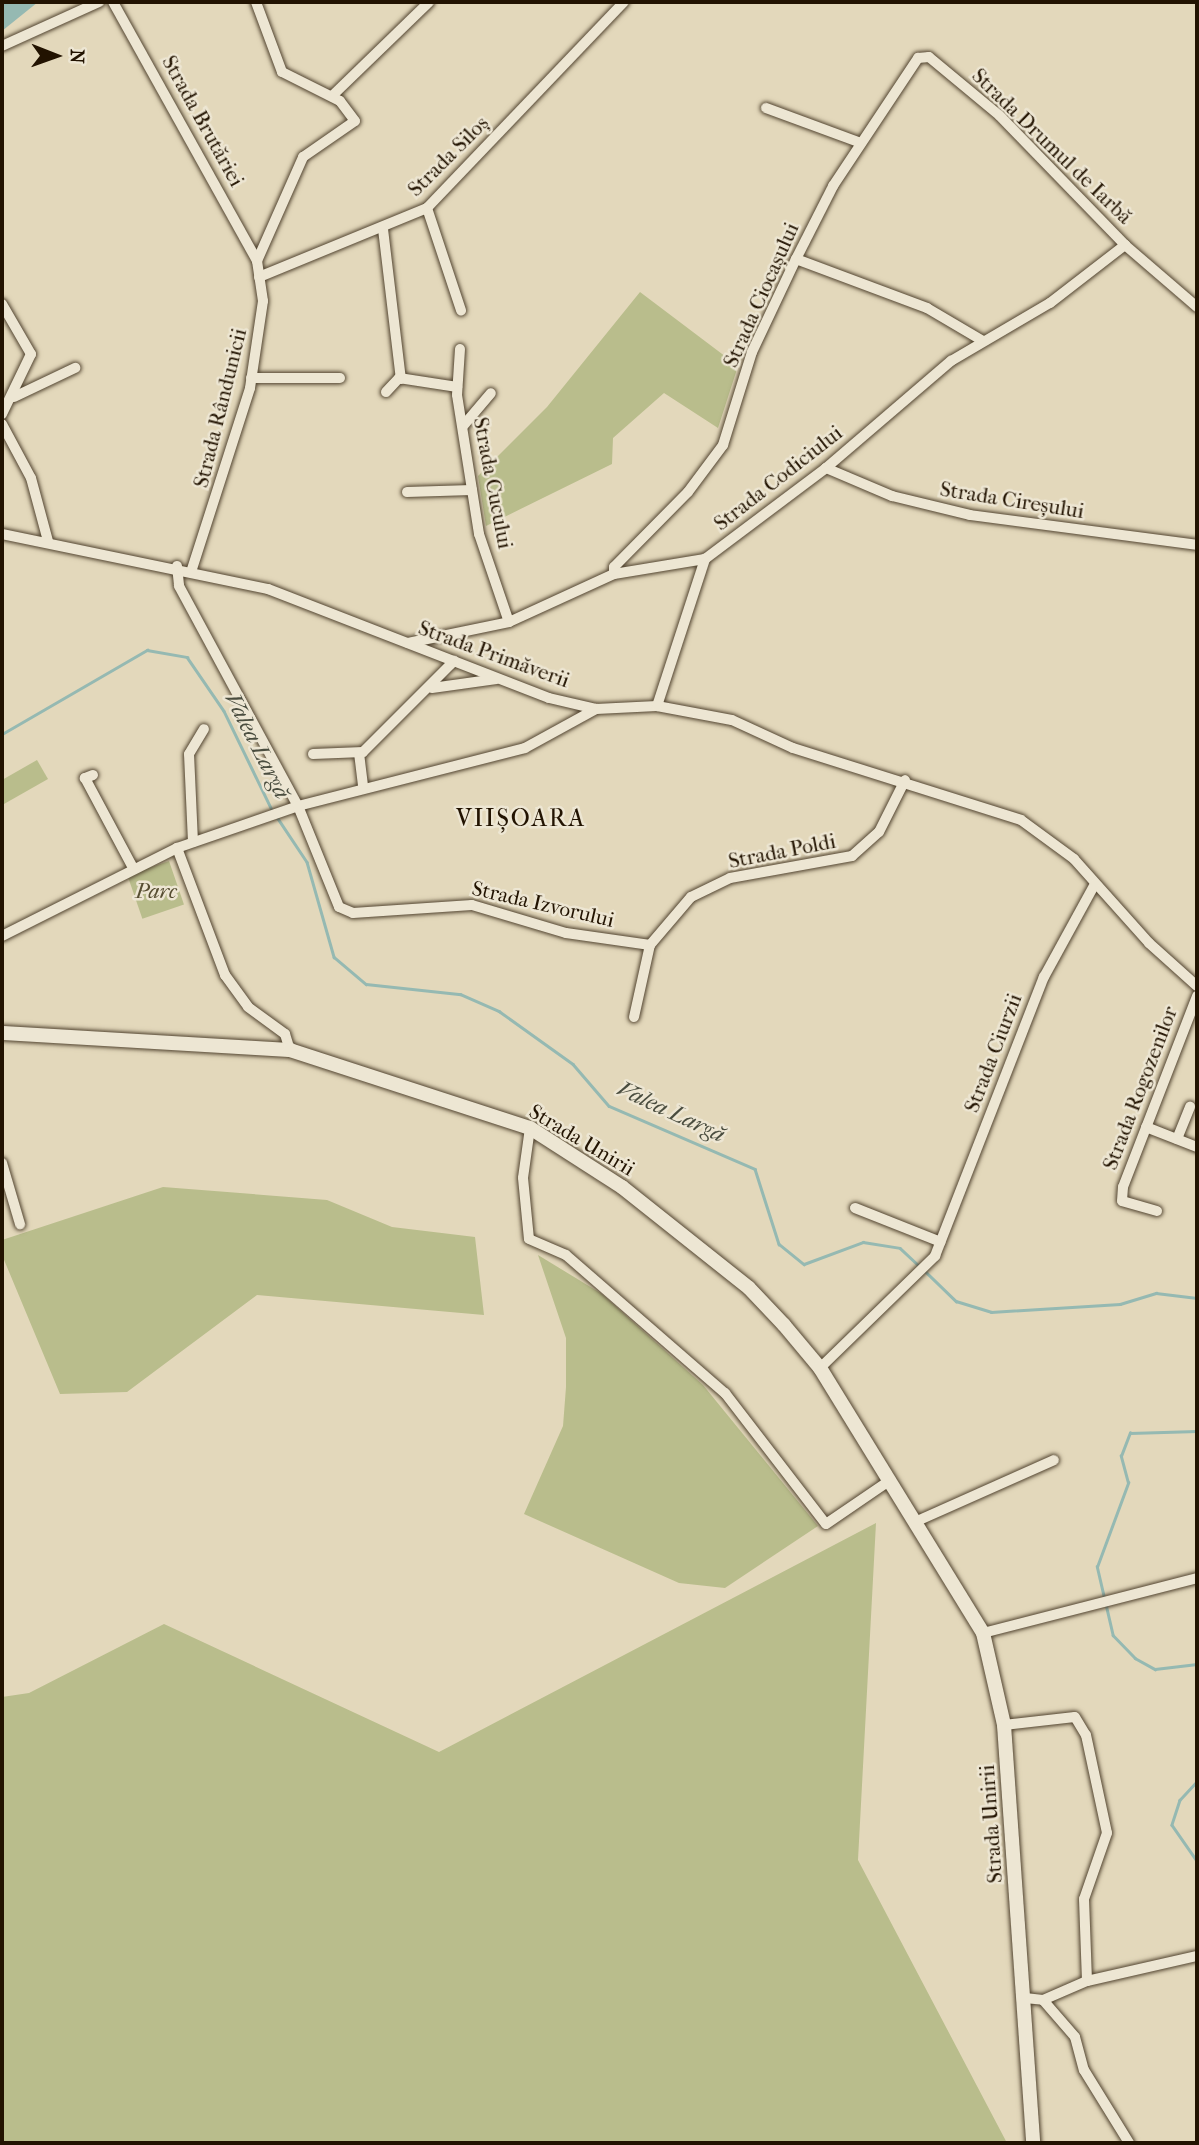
<!DOCTYPE html>
<html>
<head>
<meta charset="utf-8">
<style>
	body { margin:0 }
	#map { position:relative; width:1199px; height:2145px; overflow:hidden; background:#e3d8bb; font-family:"IM FELL French Canon",serif }
	div>[style] { position:absolute }
	.green>* { inset:0; background:#b9bd8c; transform-origin:0 0 }
	.water>* { inset:0; background:#95b9b2 }
	.stream>* { height:2.5px; margin:-1.25px; padding:0 1.25px; transform-origin:1.25px; border-radius:1.25px; background:#95b9b2 }
	.roads { filter:drop-shadow(0 0 2px #524430) drop-shadow(0 0 2px #524430) }
	.street>* { height:10px; margin:-5px; padding:0 5px; transform-origin:5px; border-radius:5px; background:#ede6d3 }
	.secondary>* { height:14px; margin:-7px; padding:0 7px; transform-origin:7px; border-radius:7px; background:#ede6d3 }
	span { translate:-50% -50%; white-space:nowrap; text-align:center; line-height:1.15; -webkit-text-stroke:5px #ede6d3; paint-order:stroke }
	.street-label { font-size:21px; color:#221301 }
	.park-label { font-size:21px; color:#574e32; font-style:italic }
	.water-label { font-size:23px; color:#4a4d3f; font-style:italic }
	.quarter-label { font-size:24px; color:#221301; letter-spacing:2px }
	.frame { position:absolute; inset:0; border:4px solid #221301; pointer-events:none }
	.north { position:absolute; left:21px; top:21px; width:70px; height:70px; -webkit-text-stroke:5px #ede6d3; paint-order:stroke; rotate:91deg; font-size:19px; font-weight:700; line-height:28px; text-align:center; color:#221301 }
	.north::after { content:''; display:block; margin:auto; width:24px; height:32px; background:#221301; clip-path:polygon(50% 0,100% 100%,50% 72%,0 100%) }
</style>
</head>
<body>
<div id="map">
	<div class="green">
		<div style="clip-path:polygon(640px 292px,738px 366px,718px 428px,664px 393px,613px 438px,612px 464px,486px 526px,478px 476px,547px 407px)"></div>
		<div style="clip-path:polygon(37px 760px,48px 779px,4px 804px,2px 780px)"></div>
		<div style="left:169px;top:861px;width:46px;height:44px;rotate:71deg"></div>
		<div style="clip-path:polygon(163px 1187px,327px 1200px,392px 1227px,475px 1237px,484px 1315px,257px 1295px,127px 1392px,60px 1394px,2px 1255px,2px 1240px)"></div>
		<div style="clip-path:polygon(538px 1255px,602px 1294px,703px 1385px,818px 1526px,725px 1588px,679px 1583px,524px 1514px,563px 1426px,566px 1387px,566px 1338px)"></div>
		<div style="clip-path:polygon(876px 1523px,858px 1860px,1007px 2143px,2px 2143px,2px 1697px,29px 1693px,164px 1624px,439px 1752px)"></div>
	</div>
	<div class="water">
		<div style="clip-path:polygon(2px 2px,38px 2px,2px 31px)"></div>
	</div>
	<div class="stream">
		<div style="left:2px;top:734px;width:168px;rotate:-30.1deg"></div>
		<div style="left:147px;top:650px;width:41px;rotate:9.9deg"></div>
		<div style="left:187px;top:657px;width:65px;rotate:55.6deg"></div>
		<div style="left:224px;top:711px;width:112px;rotate:64.1deg"></div>
		<div style="left:277px;top:817px;width:54px;rotate:56.3deg"></div>
		<div style="left:307px;top:862px;width:99px;rotate:74.1deg"></div>
		<div style="left:334px;top:957px;width:42px;rotate:40.2deg"></div>
		<div style="left:366px;top:984px;width:95px;rotate:6.1deg"></div>
		<div style="left:460px;top:994px;width:43px;rotate:23.6deg"></div>
		<div style="left:499px;top:1011px;width:91px;rotate:35.6deg"></div>
		<div style="left:573px;top:1064px;width:55px;rotate:49.4deg"></div>
		<div style="left:609px;top:1106px;width:159px;rotate:23.3deg"></div>
		<div style="left:755px;top:1169px;width:79px;rotate:72.3deg"></div>
		<div style="left:779px;top:1244px;width:32px;rotate:39deg"></div>
		<div style="left:804px;top:1264px;width:63px;rotate:-20.4deg"></div>
		<div style="left:863px;top:1242px;width:37px;rotate:9deg"></div>
		<div style="left:900px;top:1248px;width:26px;rotate:43deg"></div>
		<div style="left:924px;top:1270px;width:45px;rotate:44.1deg"></div>
		<div style="left:956px;top:1301px;width:37px;rotate:17deg"></div>
		<div style="left:991px;top:1312px;width:129px;rotate:-3.5deg"></div>
		<div style="left:1120px;top:1304px;width:38px;rotate:-17deg"></div>
		<div style="left:1156px;top:1293px;width:41px;rotate:7deg"></div>
		<div style="left:1104px;top:1598px;width:32px;rotate:-103deg"></div>
		<div style="left:1097px;top:1567px;width:90px;rotate:-69.7deg"></div>
		<div style="left:1128px;top:1483px;width:28px;rotate:-105deg"></div>
		<div style="left:1121px;top:1456px;width:25px;rotate:-69deg"></div>
		<div style="left:1130px;top:1433px;width:67px;rotate:-1.7deg"></div>
		<div style="left:1106px;top:1604px;width:32px;rotate:77deg"></div>
		<div style="left:1113px;top:1635px;width:32px;rotate:46deg"></div>
		<div style="left:1135px;top:1658px;width:23px;rotate:29deg"></div>
		<div style="left:1155px;top:1669px;width:42px;rotate:-6.8deg"></div>
		<div style="left:1197px;top:1782px;width:25px;rotate:133deg"></div>
		<div style="left:1180px;top:1800px;width:26px;rotate:108deg"></div>
		<div style="left:1172px;top:1825px;width:44px;rotate:55.2deg"></div>
	</div>
	<div class="roads">
		<div class="street">
			<div style="left:113px;top:2px;width:296px;rotate:60.9deg"></div>
			<div style="left:2px;top:46px;width:107px;rotate:-24.4deg"></div>
			<div style="left:332px;top:96px;width:135px;rotate:-44.1deg"></div>
			<div style="left:766px;top:108px;width:101px;rotate:20.2deg"></div>
			<div style="left:427px;top:208px;width:108px;rotate:71.6deg"></div>
			<div style="left:383px;top:229px;width:151px;rotate:83.2deg"></div>
			<div style="left:796px;top:259px;width:140px;rotate:20.5deg"></div>
			<div style="left:927px;top:308px;width:65px;rotate:30.5deg"></div>
			<div style="left:259px;top:277px;width:182px;rotate:-22.3deg"></div>
			<div style="left:427px;top:208px;width:285px;rotate:-46.3deg"></div>
			<div style="left:2px;top:304px;width:58px;rotate:59.9deg"></div>
			<div style="left:31px;top:354px;width:67px;rotate:115.8deg"></div>
			<div style="left:460px;top:349px;width:46px;rotate:93.7deg"></div>
			<div style="left:457px;top:395px;width:141px;rotate:81deg"></div>
			<div style="left:479px;top:534px;width:93px;rotate:71.2deg"></div>
			<div style="left:251px;top:378px;width:89px"></div>
			<div style="left:386px;top:392px;width:19px;rotate:-47deg"></div>
			<div style="left:399px;top:378px;width:59px;rotate:8.8deg"></div>
			<div style="left:14px;top:397px;width:68px;rotate:-25.4deg"></div>
			<div style="left:2px;top:424px;width:61px;rotate:61.8deg"></div>
			<div style="left:31px;top:478px;width:65px;rotate:74.9deg"></div>
			<div style="left:463px;top:426px;width:43px;rotate:-49.7deg"></div>
			<div style="left:826px;top:468px;width:72px;rotate:23deg"></div>
			<div style="left:892px;top:496px;width:80px;rotate:13.7deg"></div>
			<div style="left:970px;top:515px;width:229px;rotate:7.5deg"></div>
			<div style="left:407px;top:492px;width:65px;rotate:-1.8deg"></div>
			<div style="left:2px;top:534px;width:272px;rotate:11.7deg"></div>
			<div style="left:268px;top:589px;width:301px;rotate:21.2deg"></div>
			<div style="left:549px;top:698px;width:48px;rotate:13.2deg"></div>
			<div style="left:596px;top:709px;width:61px;rotate:-2.8deg"></div>
			<div style="left:657px;top:706px;width:76px;rotate:10.6deg"></div>
			<div style="left:732px;top:720px;width:67px;rotate:24.7deg"></div>
			<div style="left:793px;top:748px;width:239px;rotate:17.5deg"></div>
			<div style="left:1021px;top:820px;width:66px;rotate:36.3deg"></div>
			<div style="left:1074px;top:859px;width:113px;rotate:48.2deg"></div>
			<div style="left:1149px;top:943px;width:64px;rotate:41.9deg"></div>
			<div style="left:177px;top:566px;width:20px;rotate:84deg"></div>
			<div style="left:179px;top:586px;width:250px;rotate:61.6deg"></div>
			<div style="left:298px;top:806px;width:109px;rotate:67.9deg"></div>
			<div style="left:339px;top:907px;width:15px;rotate:23deg"></div>
			<div style="left:353px;top:913px;width:119px;rotate:-3.8deg"></div>
			<div style="left:472px;top:905px;width:98px;rotate:16.6deg"></div>
			<div style="left:566px;top:933px;width:85px;rotate:8.1deg"></div>
			<div style="left:192px;top:569px;width:190px;rotate:-72.2deg"></div>
			<div style="left:250px;top:388px;width:88px;rotate:-81.5deg"></div>
			<div style="left:263px;top:301px;width:40px;rotate:-98.5deg"></div>
			<div style="left:257px;top:261px;width:114px;rotate:-66.1deg"></div>
			<div style="left:303px;top:157px;width:63px;rotate:-34.7deg"></div>
			<div style="left:355px;top:121px;width:25px;rotate:-127deg"></div>
			<div style="left:340px;top:101px;width:65px;rotate:-153.4deg"></div>
			<div style="left:282px;top:72px;width:75px;rotate:-110.4deg"></div>
			<div style="left:614px;top:574px;width:7px;rotate:-90deg"></div>
			<div style="left:614px;top:567px;width:105px;rotate:-45.4deg"></div>
			<div style="left:688px;top:492px;width:59px;rotate:-53.3deg"></div>
			<div style="left:723px;top:445px;width:97px;rotate:-72.7deg"></div>
			<div style="left:752px;top:352px;width:103px;rotate:-64.7deg"></div>
			<div style="left:796px;top:259px;width:82px;rotate:-63.1deg"></div>
			<div style="left:833px;top:186px;width:154px;rotate:-56.4deg"></div>
			<div style="left:918px;top:58px;width:11px;rotate:-5deg"></div>
			<div style="left:929px;top:57px;width:92px;rotate:39.7deg"></div>
			<div style="left:1000px;top:116px;width:180px;rotate:45.9deg"></div>
			<div style="left:1125px;top:245px;width:95px;rotate:40.7deg"></div>
			<div style="left:408px;top:643px;width:103px;rotate:-11.7deg"></div>
			<div style="left:509px;top:622px;width:115px;rotate:-24.6deg"></div>
			<div style="left:614px;top:574px;width:92px;rotate:-9.4deg"></div>
			<div style="left:705px;top:559px;width:151px;rotate:-36.9deg"></div>
			<div style="left:826px;top:468px;width:165px;rotate:-40.6deg"></div>
			<div style="left:951px;top:361px;width:115px;rotate:-30.4deg"></div>
			<div style="left:1050px;top:303px;width:95px;rotate:-37.7deg"></div>
			<div style="left:432px;top:688px;width:65px;rotate:-8deg"></div>
			<div style="left:657px;top:706px;width:155px;rotate:-71.9deg"></div>
			<div style="left:359px;top:753px;width:35px;rotate:83deg"></div>
			<div style="left:313px;top:754px;width:50px;rotate:-2.3deg"></div>
			<div style="left:363px;top:752px;width:129px;rotate:-45deg"></div>
			<div style="left:93px;top:775px;width:9px;rotate:159deg"></div>
			<div style="left:85px;top:778px;width:100px;rotate:61.9deg"></div>
			<div style="left:193px;top:842px;width:88px;rotate:-92.6deg"></div>
			<div style="left:189px;top:754px;width:29px;rotate:-59deg"></div>
			<div style="left:177px;top:848px;width:136px;rotate:69.3deg"></div>
			<div style="left:225px;top:975px;width:39px;rotate:54deg"></div>
			<div style="left:248px;top:1007px;width:46px;rotate:36.1deg"></div>
			<div style="left:285px;top:1034px;width:17px;rotate:73deg"></div>
			<div style="left:2px;top:936px;width:196px;rotate:-26.7deg"></div>
			<div style="left:177px;top:848px;width:128px;rotate:-19.1deg"></div>
			<div style="left:298px;top:806px;width:234px;rotate:-14.3deg"></div>
			<div style="left:525px;top:748px;width:81px;rotate:-28.8deg"></div>
			<div style="left:634px;top:1017px;width:74px;rotate:-77.5deg"></div>
			<div style="left:650px;top:945px;width:63px;rotate:-49.5deg"></div>
			<div style="left:691px;top:897px;width:43px;rotate:-26deg"></div>
			<div style="left:730px;top:878px;width:124px;rotate:-10.2deg"></div>
			<div style="left:852px;top:856px;width:36px;rotate:-42deg"></div>
			<div style="left:879px;top:832px;width:58px;rotate:-63.4deg"></div>
			<div style="left:1146px;top:1127px;width:55px;rotate:21.4deg"></div>
			<div style="left:530px;top:1128px;width:50px;rotate:98deg"></div>
			<div style="left:523px;top:1178px;width:61px;rotate:84.4deg"></div>
			<div style="left:529px;top:1239px;width:40px;rotate:23.4deg"></div>
			<div style="left:566px;top:1255px;width:211px;rotate:41deg"></div>
			<div style="left:725px;top:1393px;width:165px;rotate:52.4deg"></div>
			<div style="left:826px;top:1524px;width:76px;rotate:-34.3deg"></div>
			<div style="left:1177px;top:1139px;width:35px;rotate:-68deg"></div>
			<div style="left:2px;top:1163px;width:64px;rotate:73.6deg"></div>
			<div style="left:855px;top:1208px;width:92px;rotate:21.6deg"></div>
			<div style="left:1157px;top:1211px;width:36px;rotate:-164deg"></div>
			<div style="left:1122px;top:1201px;width:14px;rotate:-86deg"></div>
			<div style="left:1123px;top:1187px;width:205px;rotate:-68.8deg"></div>
			<div style="left:820px;top:1368px;width:161px;rotate:-44.2deg"></div>
			<div style="left:935px;top:1256px;width:300px;rotate:-68.7deg"></div>
			<div style="left:1044px;top:977px;width:106px;rotate:-61.3deg"></div>
			<div style="left:915px;top:1522px;width:152px;rotate:-24deg"></div>
			<div style="left:983px;top:1633px;width:221px;rotate:-14.4deg"></div>
			<div style="left:1004px;top:1725px;width:71px;rotate:-6.4deg"></div>
			<div style="left:1075px;top:1717px;width:21px;rotate:59deg"></div>
			<div style="left:1086px;top:1735px;width:100px;rotate:77.9deg"></div>
			<div style="left:1107px;top:1833px;width:70px;rotate:109.2deg"></div>
			<div style="left:1084px;top:1899px;width:82px;rotate:87.9deg"></div>
			<div style="left:1025px;top:1998px;width:18px;rotate:6deg"></div>
			<div style="left:1043px;top:2000px;width:48px;rotate:-23.4deg"></div>
			<div style="left:1087px;top:1981px;width:113px;rotate:-12.8deg"></div>
			<div style="left:1043px;top:2000px;width:49px;rotate:49.1deg"></div>
			<div style="left:1075px;top:2037px;width:34px;rotate:75deg"></div>
			<div style="left:1084px;top:2070px;width:86px;rotate:58.3deg"></div>
		</div>
		<div class="secondary">
			<div style="left:2px;top:1033px;width:289px;rotate:3.4deg"></div>
			<div style="left:290px;top:1050px;width:252px;rotate:18deg"></div>
			<div style="left:530px;top:1128px;width:109px;rotate:32.7deg"></div>
			<div style="left:622px;top:1187px;width:162px;rotate:38.5deg"></div>
			<div style="left:749px;top:1288px;width:51px;rotate:46.6deg"></div>
			<div style="left:784px;top:1325px;width:56px;rotate:50.1deg"></div>
			<div style="left:820px;top:1368px;width:311px;rotate:58.4deg"></div>
			<div style="left:983px;top:1633px;width:94px;rotate:77.1deg"></div>
			<div style="left:1004px;top:1725px;width:419px;rotate:86deg"></div>
		</div>
	</div>
	<div class="street-label">
		<span style="left:203px;top:121px;rotate:61deg">Strada Brutăriei</span>
		<span style="left:1052px;top:146px;rotate:44deg">Strada Drumul de Iarbă</span>
		<span style="left:448px;top:156px;rotate:-45deg">Strada Siloș</span>
		<span style="left:761px;top:295px;rotate:-66deg">Strada Ciocașului</span>
		<span style="left:220px;top:408px;rotate:-76deg">Strada Rândunicii</span>
		<span style="left:778px;top:478px;rotate:-38deg">Strada Codiciului</span>
		<span style="left:493px;top:483px;rotate:79deg">Strada Cucului</span>
		<span style="left:1012px;top:500px;rotate:9deg">Strada Cireșului</span>
		<span style="left:494px;top:654px;rotate:20deg">Strada Primăverii</span>
		<span style="left:782px;top:851px;rotate:-11deg">Strada Poldi</span>
		<span style="left:543px;top:904px;rotate:13deg">Strada Izvorului</span>
		<span style="left:993px;top:1053px;rotate:-69deg">Strada Ciurzii</span>
		<span style="left:1140px;top:1088px;rotate:-69deg">Strada Rogozenilor</span>
		<span style="left:582px;top:1140px;rotate:31deg">Strada Unirii</span>
		<span style="left:991px;top:1824px;rotate:-94deg">Strada Unirii</span>
	</div>
	<div class="park-label">
		<span style="left:156px;top:891px">Parc</span>
	</div>
	<div class="water-label">
		<span style="left:257px;top:746px;rotate:63deg">Valea Largă</span>
		<span style="left:671px;top:1112px;rotate:25deg">Valea Largă</span>
	</div>
	<div class="quarter-label">
		<span style="left:521px;top:819px">VIIȘOARA</span>
	</div>
	<div class="frame"></div>
	<div class="north">N</div>
</div>
</body>
</html>
